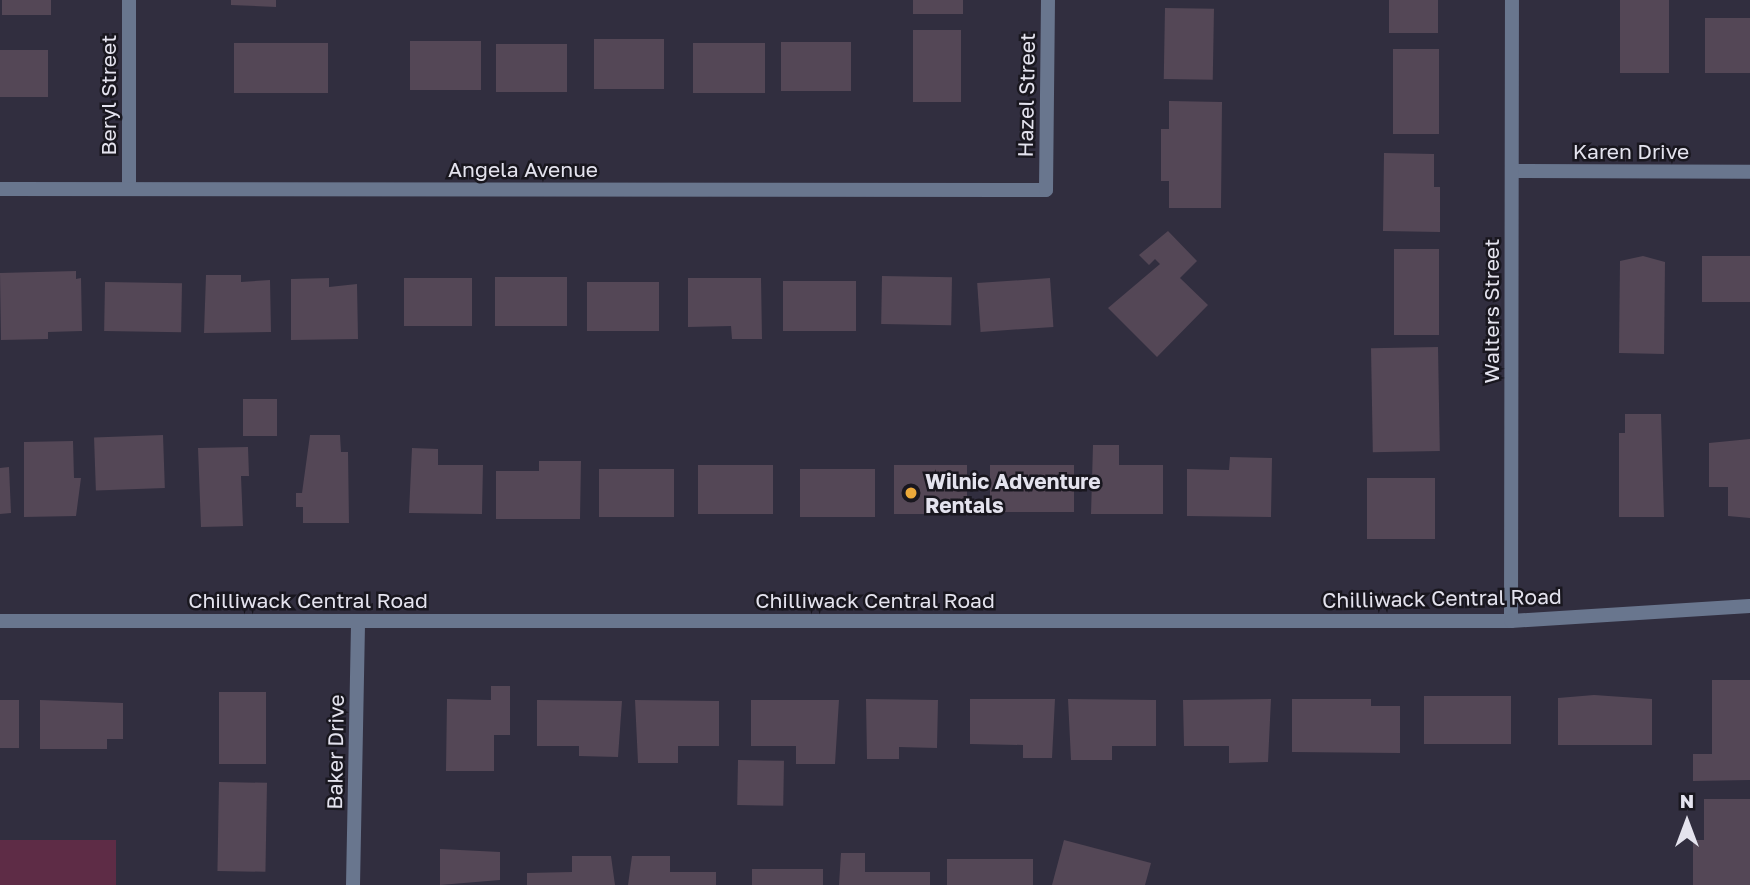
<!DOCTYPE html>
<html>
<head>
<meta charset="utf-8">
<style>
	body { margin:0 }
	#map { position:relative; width:1750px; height:885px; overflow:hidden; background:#312e3f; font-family:"Golos Text",sans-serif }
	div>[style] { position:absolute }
	.green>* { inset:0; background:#5e2c46; transform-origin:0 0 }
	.building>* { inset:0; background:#544756; transform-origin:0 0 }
	.minor>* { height:14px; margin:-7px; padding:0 7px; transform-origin:7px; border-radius:7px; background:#69768e }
	.tertiary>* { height:14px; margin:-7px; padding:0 7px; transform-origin:7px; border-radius:7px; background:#69768e }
	.dots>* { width:19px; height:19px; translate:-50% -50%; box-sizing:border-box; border:4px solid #19171f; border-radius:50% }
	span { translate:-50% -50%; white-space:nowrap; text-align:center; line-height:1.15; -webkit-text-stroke:5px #19171f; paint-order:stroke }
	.street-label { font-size:21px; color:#e4e3ee }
	.poi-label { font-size:21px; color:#e4e3ee; font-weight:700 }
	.left { translate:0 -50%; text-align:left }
	.north { position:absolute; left:1652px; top:787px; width:70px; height:70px; -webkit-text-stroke:5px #19171f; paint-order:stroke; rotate:0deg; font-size:19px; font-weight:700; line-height:28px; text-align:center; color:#e4e3ee }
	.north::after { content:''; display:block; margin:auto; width:24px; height:32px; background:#e4e3ee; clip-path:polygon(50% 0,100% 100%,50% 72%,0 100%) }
</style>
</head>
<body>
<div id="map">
	<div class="green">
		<div style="left:0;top:840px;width:116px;height:45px"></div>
	</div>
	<div class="building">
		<div style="left:2px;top:0;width:49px;height:15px"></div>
		<div style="clip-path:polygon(231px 0,276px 0,276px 7px,231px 5px)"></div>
		<div style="left:913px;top:0;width:50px;height:14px"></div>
		<div style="left:1389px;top:0;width:49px;height:33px"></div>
		<div style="left:1620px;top:0;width:49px;height:73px"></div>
		<div style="left:1165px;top:8px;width:49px;height:71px;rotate:1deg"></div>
		<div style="left:1705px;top:18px;width:45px;height:55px"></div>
		<div style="left:913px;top:30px;width:48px;height:72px"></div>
		<div style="left:594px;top:39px;width:70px;height:50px"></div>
		<div style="left:410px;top:41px;width:71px;height:49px"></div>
		<div style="left:781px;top:42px;width:70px;height:49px"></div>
		<div style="left:234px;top:43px;width:94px;height:50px"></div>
		<div style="left:693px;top:43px;width:72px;height:50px"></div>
		<div style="left:496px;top:44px;width:71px;height:48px"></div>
		<div style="left:1393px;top:49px;width:46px;height:85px"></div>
		<div style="left:0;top:50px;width:48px;height:47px"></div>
		<div style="clip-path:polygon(1169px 101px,1222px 102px,1221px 208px,1169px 208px,1169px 181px,1161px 181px,1161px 129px,1169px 129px)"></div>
		<div style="clip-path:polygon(1384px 153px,1434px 154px,1434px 187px,1440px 187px,1440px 232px,1383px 231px)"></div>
		<div style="clip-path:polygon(1168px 231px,1197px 261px,1180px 278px,1208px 305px,1157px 357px,1108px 308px,1160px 264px,1155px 259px,1149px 265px,1139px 255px)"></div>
		<div style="left:1394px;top:249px;width:45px;height:86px"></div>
		<div style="clip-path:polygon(1643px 256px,1665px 262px,1664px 354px,1619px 353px,1620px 261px)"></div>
		<div style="left:1702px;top:256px;width:48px;height:46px"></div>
		<div style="clip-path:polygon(76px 271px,76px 279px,81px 278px,82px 331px,48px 332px,48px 339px,1px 340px,0 273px)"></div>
		<div style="clip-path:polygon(206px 275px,241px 275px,241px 282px,270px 280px,271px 332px,204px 333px)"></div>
		<div style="left:882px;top:276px;width:70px;height:48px;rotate:1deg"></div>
		<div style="left:567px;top:277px;width:49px;height:72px;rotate:90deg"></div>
		<div style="clip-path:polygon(329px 278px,329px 287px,357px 284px,358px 339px,291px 340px,291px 279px)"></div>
		<div style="left:404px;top:278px;width:68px;height:48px"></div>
		<div style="clip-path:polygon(688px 278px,761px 278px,762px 339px,732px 339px,731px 326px,688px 327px)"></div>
		<div style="left:1050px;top:278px;width:49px;height:73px;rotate:86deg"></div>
		<div style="left:783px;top:281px;width:73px;height:50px"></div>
		<div style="left:105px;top:282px;width:77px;height:49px;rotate:1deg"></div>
		<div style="left:587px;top:282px;width:72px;height:49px"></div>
		<div style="left:1438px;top:347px;width:104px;height:67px;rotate:89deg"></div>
		<div style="left:277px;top:399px;width:37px;height:34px;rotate:90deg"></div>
		<div style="clip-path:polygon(1625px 414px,1661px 414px,1664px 517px,1619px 517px,1619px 433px,1625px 433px)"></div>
		<div style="left:163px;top:435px;width:53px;height:69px;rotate:88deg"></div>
		<div style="clip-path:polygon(310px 435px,340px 435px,341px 452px,348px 452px,349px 523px,303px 523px,303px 507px,296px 507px,296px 493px,302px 493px)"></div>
		<div style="clip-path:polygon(1750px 439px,1750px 518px,1728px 516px,1728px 487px,1709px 487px,1709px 443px)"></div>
		<div style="clip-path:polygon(73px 441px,74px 478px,81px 478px,76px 516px,24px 517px,24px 442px)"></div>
		<div style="clip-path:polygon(1093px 445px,1119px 445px,1119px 465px,1163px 465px,1163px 514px,1091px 514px)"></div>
		<div style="clip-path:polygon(248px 447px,249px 476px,241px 476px,243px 526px,201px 527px,198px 448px)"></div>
		<div style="clip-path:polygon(412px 448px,438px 449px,438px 465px,483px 465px,482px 514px,409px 513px)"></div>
		<div style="clip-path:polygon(1230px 457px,1272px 458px,1271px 517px,1187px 516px,1187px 469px,1229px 470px)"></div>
		<div style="clip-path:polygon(539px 461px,581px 461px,580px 519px,496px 519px,496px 471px,539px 471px)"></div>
		<div style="left:698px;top:465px;width:75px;height:49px"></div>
		<div style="left:894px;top:465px;width:73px;height:49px"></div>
		<div style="left:1074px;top:465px;width:47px;height:84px;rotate:90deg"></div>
		<div style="clip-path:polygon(9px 467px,11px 513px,0 514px,0 468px)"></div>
		<div style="left:599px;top:469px;width:75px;height:48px"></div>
		<div style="left:800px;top:469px;width:75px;height:48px"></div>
		<div style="left:1367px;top:478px;width:68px;height:61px"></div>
		<div style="clip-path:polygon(1712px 680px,1750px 680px,1750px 780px,1693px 781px,1693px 754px,1712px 754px)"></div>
		<div style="clip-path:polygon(491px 686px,510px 686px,510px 735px,494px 735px,494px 771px,446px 771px,447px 699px,491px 700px)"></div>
		<div style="left:219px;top:692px;width:47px;height:72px"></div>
		<div style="clip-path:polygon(1594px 695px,1652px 699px,1652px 745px,1558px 745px,1558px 698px)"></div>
		<div style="left:1424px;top:696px;width:87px;height:48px"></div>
		<div style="clip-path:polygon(866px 699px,938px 700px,937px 748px,899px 747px,899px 759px,867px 759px)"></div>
		<div style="clip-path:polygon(970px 699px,1055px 699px,1052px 758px,1023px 758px,1023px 745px,970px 744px)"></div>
		<div style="clip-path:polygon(1068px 699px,1156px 700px,1156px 746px,1112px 746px,1112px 760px,1071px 760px)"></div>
		<div style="clip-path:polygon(1271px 699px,1268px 762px,1229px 763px,1229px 746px,1184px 746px,1183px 700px)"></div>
		<div style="clip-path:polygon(1292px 699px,1371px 699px,1371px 706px,1400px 706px,1400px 753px,1292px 752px)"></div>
		<div style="left:0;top:700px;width:19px;height:48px"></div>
		<div style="clip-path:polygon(40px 700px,123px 703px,123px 739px,107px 739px,107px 749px,40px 749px)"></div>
		<div style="clip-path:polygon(537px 700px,622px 701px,618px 757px,579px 756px,579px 746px,537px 746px)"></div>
		<div style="clip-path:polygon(635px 700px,719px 701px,719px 746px,678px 746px,678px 763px,638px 763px)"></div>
		<div style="clip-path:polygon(751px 700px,839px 700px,835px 764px,796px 764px,796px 746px,751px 746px)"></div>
		<div style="left:738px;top:760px;width:46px;height:45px;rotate:1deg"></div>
		<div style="left:219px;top:782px;width:48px;height:89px;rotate:1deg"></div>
		<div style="clip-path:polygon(1704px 799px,1750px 799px,1750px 885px,1693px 885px,1693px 840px,1704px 840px)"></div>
		<div style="clip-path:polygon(1064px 840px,1151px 863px,1145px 885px,1052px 885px)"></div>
		<div style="clip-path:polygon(440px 849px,500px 852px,500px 880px,440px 885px)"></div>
		<div style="clip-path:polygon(841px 853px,865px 853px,865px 872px,930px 872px,930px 885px,839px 885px)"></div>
		<div style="clip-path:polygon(572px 856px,611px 856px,615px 885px,527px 885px,527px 873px,572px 872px)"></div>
		<div style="clip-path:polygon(632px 856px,670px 856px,670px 872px,716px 872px,716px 885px,628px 885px)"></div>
		<div style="left:947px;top:859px;width:86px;height:26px"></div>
		<div style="left:752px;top:869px;width:71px;height:16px"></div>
	</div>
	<div class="minor">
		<div style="left:129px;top:0;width:189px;rotate:90deg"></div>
		<div style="left:1512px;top:171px;width:238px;rotate:0.2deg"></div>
		<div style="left:0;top:189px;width:1046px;rotate:0.05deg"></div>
		<div style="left:1046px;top:190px;width:190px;rotate:-89.4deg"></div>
		<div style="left:1511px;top:621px;width:621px;rotate:-89.91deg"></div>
		<div style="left:353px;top:885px;width:264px;rotate:-88.9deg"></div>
	</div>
	<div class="tertiary">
		<div style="left:0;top:621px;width:1511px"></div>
		<div style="left:1511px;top:621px;width:239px;rotate:-3.6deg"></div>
	</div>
	<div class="dots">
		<div style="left:911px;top:493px;background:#eca93a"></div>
	</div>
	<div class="street-label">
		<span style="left:108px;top:95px;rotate:-90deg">Beryl Street</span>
		<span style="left:1026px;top:95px;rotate:-89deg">Hazel Street</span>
		<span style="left:1631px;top:151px">Karen Drive</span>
		<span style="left:523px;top:169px">Angela Avenue</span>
		<span style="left:1491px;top:311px;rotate:-90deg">Walters Street</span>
		<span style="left:1442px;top:598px;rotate:-1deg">Chilliwack Central Road</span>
		<span style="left:308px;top:600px">Chilliwack Central Road</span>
		<span style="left:875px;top:600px">Chilliwack Central Road</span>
		<span style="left:335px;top:752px;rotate:-89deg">Baker Drive</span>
	</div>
	<div class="poi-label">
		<span class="left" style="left:925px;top:493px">Wilnic Adventure<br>Rentals</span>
	</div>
	<div class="north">N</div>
</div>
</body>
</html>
